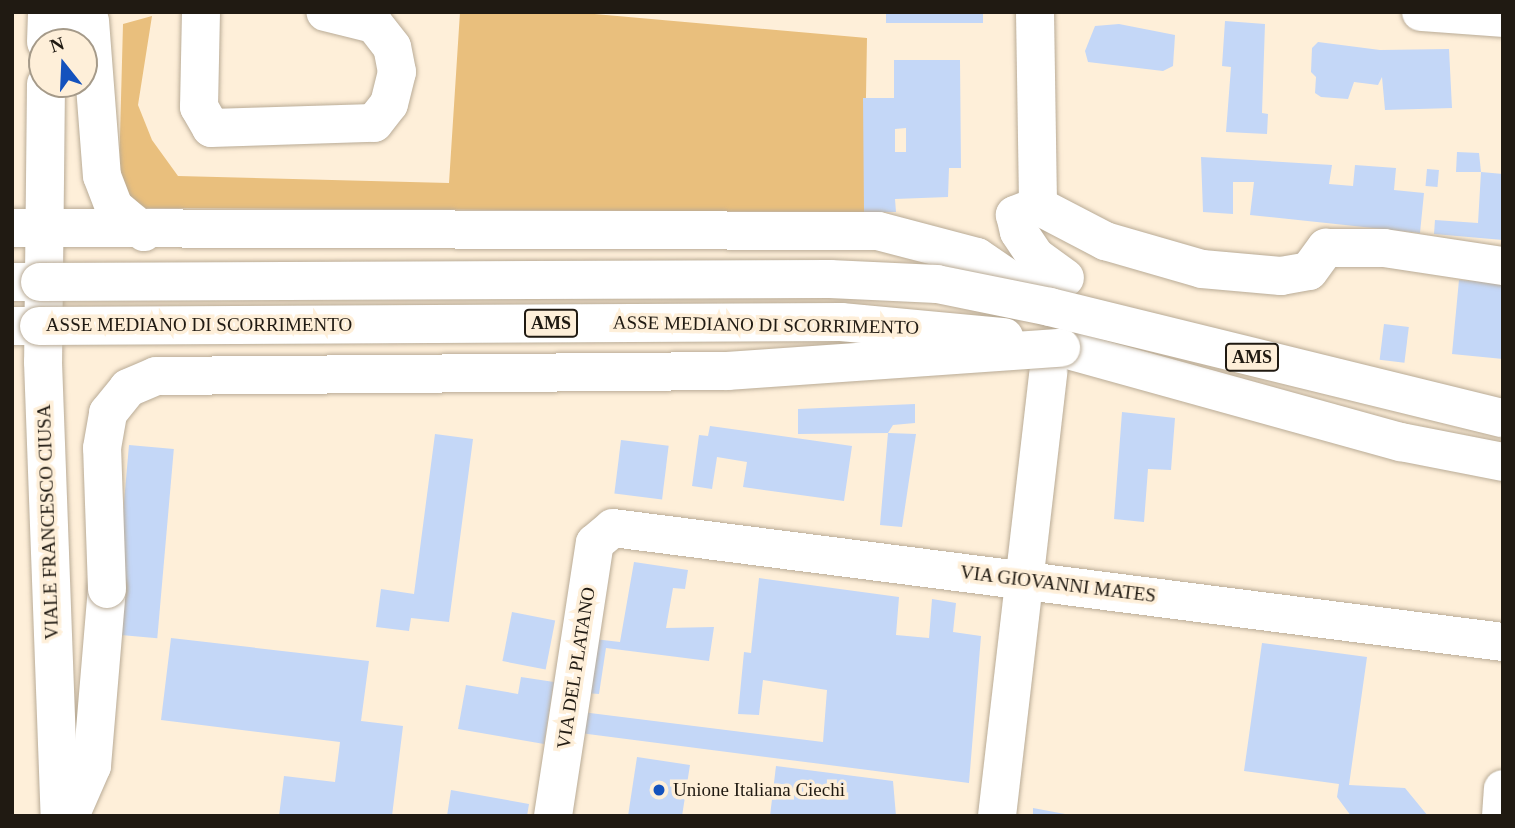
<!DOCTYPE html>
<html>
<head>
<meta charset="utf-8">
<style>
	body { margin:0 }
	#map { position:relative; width:1515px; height:828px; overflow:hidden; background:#feefd9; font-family:"Times New Roman",serif }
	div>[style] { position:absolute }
	.green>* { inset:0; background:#e9bf7d }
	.building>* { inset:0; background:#c4d7f7; transform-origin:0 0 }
	.roads { filter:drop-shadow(0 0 2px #b9ab96) drop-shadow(0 0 2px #b9ab96) }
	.minor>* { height:38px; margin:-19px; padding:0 19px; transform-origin:19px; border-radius:19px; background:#fff }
	.highway>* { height:38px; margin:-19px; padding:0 19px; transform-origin:19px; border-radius:19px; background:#fff }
	.bridges { filter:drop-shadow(0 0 2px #b9ab96) drop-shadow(0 0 2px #b9ab96) }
	.highway-bridge>* { height:38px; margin:-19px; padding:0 19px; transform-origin:19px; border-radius:19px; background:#fff }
	.dots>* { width:19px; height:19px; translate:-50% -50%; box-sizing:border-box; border:4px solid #feefd9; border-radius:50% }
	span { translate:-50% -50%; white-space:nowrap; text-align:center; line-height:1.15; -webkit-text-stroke:7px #feefd9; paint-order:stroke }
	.shield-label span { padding:2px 5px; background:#feefd9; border:2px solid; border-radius:5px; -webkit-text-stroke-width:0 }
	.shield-label { font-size:18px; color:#201a12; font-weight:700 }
	.street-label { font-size:19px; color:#201a12 }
	.poi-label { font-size:19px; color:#201a12 }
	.left { translate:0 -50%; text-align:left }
	.frame { position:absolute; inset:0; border:14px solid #201a12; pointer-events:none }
	.north { position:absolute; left:28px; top:28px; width:70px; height:70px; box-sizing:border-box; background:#feefd9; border:2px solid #a59a89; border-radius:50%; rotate:342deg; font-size:19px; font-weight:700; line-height:28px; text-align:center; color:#201a12 }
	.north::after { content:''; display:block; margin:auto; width:24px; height:32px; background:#1452bd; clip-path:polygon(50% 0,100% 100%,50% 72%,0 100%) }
</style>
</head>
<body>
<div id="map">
	<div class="green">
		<div style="clip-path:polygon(460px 12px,572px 12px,867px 38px,864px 212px,146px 208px,130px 199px,119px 174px,123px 24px,152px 16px,138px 105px,152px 140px,178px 176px,449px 183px)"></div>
	</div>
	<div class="building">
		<div style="left:886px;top:12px;width:97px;height:11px"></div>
		<div style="clip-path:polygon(1225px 21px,1265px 24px,1262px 113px,1268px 114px,1267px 134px,1226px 132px,1231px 67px,1222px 66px)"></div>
		<div style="clip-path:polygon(1119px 24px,1175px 35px,1173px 66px,1163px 71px,1088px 62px,1085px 51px,1095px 26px)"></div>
		<div style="clip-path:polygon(1318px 42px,1380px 50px,1449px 49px,1452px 108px,1385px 110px,1382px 77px,1378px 85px,1354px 82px,1348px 99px,1321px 97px,1315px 93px,1316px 77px,1311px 72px,1312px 48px)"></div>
		<div style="clip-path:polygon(evenodd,894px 60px,960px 60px,961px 168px,949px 168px,948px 197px,895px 199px,896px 212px,864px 212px,863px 98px,894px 98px,894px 60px,906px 128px,906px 152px,895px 152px,895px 129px,906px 128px)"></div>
		<div style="clip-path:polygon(1457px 152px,1479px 153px,1481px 172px,1456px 172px)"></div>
		<div style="clip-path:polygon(1201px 157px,1332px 165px,1329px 184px,1353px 186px,1355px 165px,1396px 168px,1394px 190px,1424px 193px,1420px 233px,1250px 215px,1254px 182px,1233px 182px,1233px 214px,1203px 212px)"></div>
		<div style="left:1427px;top:169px;width:12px;height:17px;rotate:5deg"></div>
		<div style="clip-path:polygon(1481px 172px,1503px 174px,1503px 240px,1434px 234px,1435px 220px,1478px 223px)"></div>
		<div style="clip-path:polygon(1459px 280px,1503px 283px,1503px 359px,1452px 354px)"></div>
		<div style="left:1384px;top:324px;width:25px;height:36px;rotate:7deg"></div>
		<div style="clip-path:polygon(915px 404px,915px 423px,893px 425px,888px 433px,798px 434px,798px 409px)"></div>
		<div style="clip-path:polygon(1122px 412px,1175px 418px,1171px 470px,1148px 469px,1144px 522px,1114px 519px)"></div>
		<div style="clip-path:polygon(710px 426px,852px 446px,844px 501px,743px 487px,747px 462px,717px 457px,712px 489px,692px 486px,699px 435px,708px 436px)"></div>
		<div style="clip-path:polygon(888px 433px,916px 434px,902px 527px,880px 525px)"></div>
		<div style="clip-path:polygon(435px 434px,473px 439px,449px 622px,411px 618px,409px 631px,376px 627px,381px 589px,414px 594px)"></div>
		<div style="left:621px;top:440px;width:48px;height:54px;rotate:7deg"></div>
		<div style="left:129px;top:445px;width:45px;height:190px;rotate:5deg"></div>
		<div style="clip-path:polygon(634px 562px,688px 570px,685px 589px,673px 588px,666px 628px,714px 627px,709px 661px,606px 648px,599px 694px,586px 693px,594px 639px,620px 642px)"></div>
		<div style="clip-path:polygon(759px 578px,899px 597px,896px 635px,929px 638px,932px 599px,956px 603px,953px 632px,981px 636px,969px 783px,580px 733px,582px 712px,823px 742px,827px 690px,763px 680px,759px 715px,738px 714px,744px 652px,751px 653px)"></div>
		<div style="left:512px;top:612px;width:44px;height:50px;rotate:11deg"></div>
		<div style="clip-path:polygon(171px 638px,369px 661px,361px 721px,403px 726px,392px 816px,279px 816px,284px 776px,335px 782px,340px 742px,161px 720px)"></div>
		<div style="clip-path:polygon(1262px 643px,1367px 657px,1349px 785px,1405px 788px,1428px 816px,1351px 816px,1337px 797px,1339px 784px,1244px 771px)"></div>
		<div style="clip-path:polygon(521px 677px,554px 682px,544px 744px,458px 729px,466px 685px,518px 694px)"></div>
		<div style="clip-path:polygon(637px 757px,690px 765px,682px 816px,628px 816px)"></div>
		<div style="clip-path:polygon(776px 766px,893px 781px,896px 816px,770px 816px)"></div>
		<div style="clip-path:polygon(451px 790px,529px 804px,527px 816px,447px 816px)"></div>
		<div style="clip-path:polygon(1033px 808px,1065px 814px,1065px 816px,1033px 816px)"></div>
	</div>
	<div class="roads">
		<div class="minor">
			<div style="left:201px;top:12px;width:95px;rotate:91.2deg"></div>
			<div style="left:199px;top:107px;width:24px;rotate:60deg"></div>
			<div style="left:211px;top:128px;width:163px;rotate:-1.8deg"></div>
			<div style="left:374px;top:123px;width:24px;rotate:-52deg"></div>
			<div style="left:389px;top:104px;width:33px;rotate:-76deg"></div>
			<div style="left:397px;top:72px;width:25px;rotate:-101deg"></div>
			<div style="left:392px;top:47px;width:29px;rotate:-128deg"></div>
			<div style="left:374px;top:24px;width:50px;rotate:-166.2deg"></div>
			<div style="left:1035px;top:12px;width:194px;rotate:89.1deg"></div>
			<div style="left:1421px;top:12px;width:82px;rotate:4.2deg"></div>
			<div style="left:46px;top:42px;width:30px;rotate:-88deg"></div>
			<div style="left:46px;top:84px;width:278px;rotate:90.6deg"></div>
			<div style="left:43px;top:362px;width:454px;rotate:87.9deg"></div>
			<div style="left:1038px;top:206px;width:76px;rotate:27.6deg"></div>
			<div style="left:1105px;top:241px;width:101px;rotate:16.1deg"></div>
			<div style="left:1202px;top:269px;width:79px;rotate:5.1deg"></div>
			<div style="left:1281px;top:276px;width:28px;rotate:-10deg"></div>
			<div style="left:1309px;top:271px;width:29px;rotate:-54deg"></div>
			<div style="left:1326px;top:248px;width:58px"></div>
			<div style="left:1384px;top:248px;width:120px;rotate:8.6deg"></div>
			<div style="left:1038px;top:206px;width:25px;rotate:159deg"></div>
			<div style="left:1015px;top:215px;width:17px;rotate:77deg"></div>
			<div style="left:1019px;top:232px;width:29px;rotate:56deg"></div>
			<div style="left:1035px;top:256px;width:37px;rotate:36deg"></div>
			<div style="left:12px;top:228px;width:32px"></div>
			<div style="left:553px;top:816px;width:276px;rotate:-81.3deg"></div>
			<div style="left:595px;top:543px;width:23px;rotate:-40deg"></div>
			<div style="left:613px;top:528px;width:897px;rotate:7.3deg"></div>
			<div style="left:997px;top:816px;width:447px;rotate:-83.4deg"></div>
			<div style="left:1501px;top:816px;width:27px;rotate:-86deg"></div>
		</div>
		<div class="highway">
			<div style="left:63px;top:12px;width:28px;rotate:18deg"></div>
			<div style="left:90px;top:21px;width:155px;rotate:85.6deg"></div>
			<div style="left:102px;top:176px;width:33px;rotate:69deg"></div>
			<div style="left:114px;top:207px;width:39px;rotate:40deg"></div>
			<div style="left:44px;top:228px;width:834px;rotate:0.21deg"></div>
			<div style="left:878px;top:231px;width:102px;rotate:14.7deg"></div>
			<div style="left:977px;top:257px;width:88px;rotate:34.4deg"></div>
			<div style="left:12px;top:282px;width:28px"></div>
			<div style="left:12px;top:326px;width:27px"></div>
			<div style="left:1061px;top:348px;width:353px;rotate:15.5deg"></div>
			<div style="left:1401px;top:442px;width:104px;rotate:11.1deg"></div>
			<div style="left:70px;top:816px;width:55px;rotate:-66.3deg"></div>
			<div style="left:92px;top:766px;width:178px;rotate:-85.2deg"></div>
		</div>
	</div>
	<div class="bridges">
		<div class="highway-bridge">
			<div style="left:40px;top:282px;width:790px;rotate:-0.22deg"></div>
			<div style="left:830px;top:279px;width:107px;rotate:2.7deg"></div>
			<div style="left:937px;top:284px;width:115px;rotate:11.5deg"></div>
			<div style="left:1050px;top:307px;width:466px;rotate:13.8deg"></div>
			<div style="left:39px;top:326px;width:802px;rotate:-0.29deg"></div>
			<div style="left:841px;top:322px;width:164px;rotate:5.3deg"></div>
			<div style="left:107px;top:589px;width:141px;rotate:-92deg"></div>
			<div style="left:102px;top:448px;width:36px;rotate:-80deg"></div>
			<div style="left:108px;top:413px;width:32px;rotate:-51deg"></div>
			<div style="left:128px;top:388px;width:30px;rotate:-23deg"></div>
			<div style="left:156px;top:376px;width:572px;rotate:-0.5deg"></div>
			<div style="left:728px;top:371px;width:334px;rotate:-4deg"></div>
		</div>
	</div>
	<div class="dots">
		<div style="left:659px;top:790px;background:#1452bd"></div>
	</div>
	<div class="shield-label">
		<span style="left:551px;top:323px">AMS</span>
		<span style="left:1252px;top:357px">AMS</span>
	</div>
	<div class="street-label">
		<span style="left:199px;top:325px">ASSE MEDIANO DI SCORRIMENTO</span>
		<span style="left:766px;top:325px;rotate:1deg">ASSE MEDIANO DI SCORRIMENTO</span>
		<span style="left:48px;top:522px;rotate:-92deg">VIALE FRANCESCO CIUSA</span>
		<span style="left:1058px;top:584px;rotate:7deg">VIA GIOVANNI MATES</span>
		<span style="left:576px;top:668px;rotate:-81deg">VIA DEL PLATANO</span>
	</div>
	<div class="poi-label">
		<span class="left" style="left:673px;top:790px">Unione Italiana Ciechi</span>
	</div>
	<div class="frame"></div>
	<div class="north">N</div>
</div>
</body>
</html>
